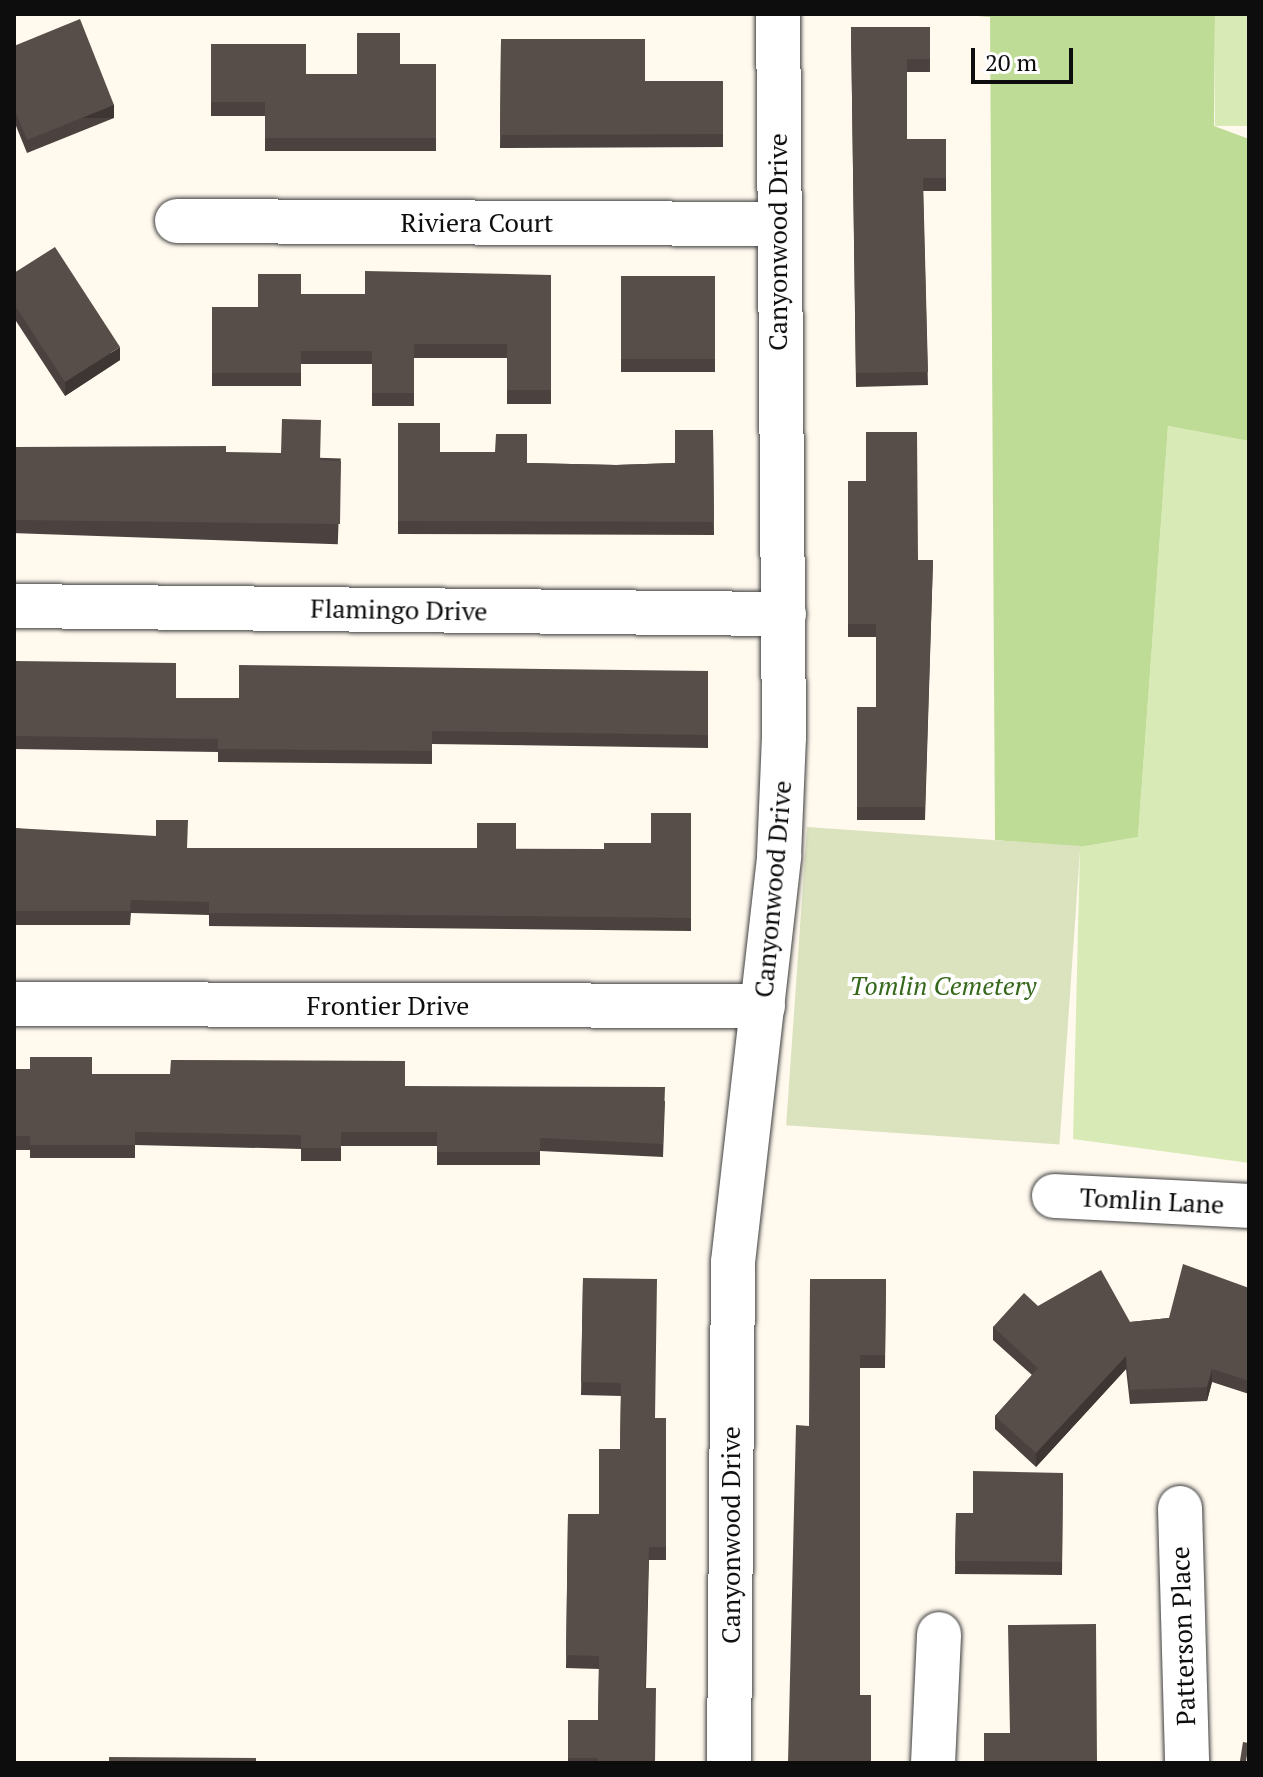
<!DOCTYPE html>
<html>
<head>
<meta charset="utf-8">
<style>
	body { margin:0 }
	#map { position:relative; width:1263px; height:1777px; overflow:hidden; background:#fff9ee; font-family:"PT Serif",serif }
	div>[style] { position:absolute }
	.green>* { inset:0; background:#d8ebb6; transform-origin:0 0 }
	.forest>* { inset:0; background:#bedc95 }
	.cemetery>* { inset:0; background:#dbe2be; transform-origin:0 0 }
	.roads { filter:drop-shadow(0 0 2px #404040) drop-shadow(0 0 2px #404040) }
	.minor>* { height:44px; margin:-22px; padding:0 22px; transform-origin:22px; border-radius:22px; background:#fff }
	.wall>* { inset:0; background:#4b423f; transform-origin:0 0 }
	.shaded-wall>* { inset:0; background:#3d3633; transform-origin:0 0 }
	.building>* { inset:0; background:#574d49; transform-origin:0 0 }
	span { translate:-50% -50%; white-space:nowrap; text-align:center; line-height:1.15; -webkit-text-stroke:8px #fff; paint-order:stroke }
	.street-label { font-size:26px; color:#0d0d0d }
	.park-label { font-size:26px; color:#35681b; font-style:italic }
	.frame { position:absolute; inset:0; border:16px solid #0d0d0d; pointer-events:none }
	.scale { position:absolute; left:971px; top:48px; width:102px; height:36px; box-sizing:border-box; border:4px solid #0d0d0d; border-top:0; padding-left:10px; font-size:24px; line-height:28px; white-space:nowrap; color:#0d0d0d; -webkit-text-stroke:6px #fff; paint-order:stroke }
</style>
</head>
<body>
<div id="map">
	<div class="green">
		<div style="left:1215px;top:14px;width:34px;height:112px"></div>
		<div style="clip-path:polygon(1168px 426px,1249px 441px,1249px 1163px,1073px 1139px,1080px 847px,1138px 837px)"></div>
	</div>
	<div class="forest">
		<div style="clip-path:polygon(954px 14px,1215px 14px,1214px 126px,1249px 139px,1249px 441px,1168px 426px,1138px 837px,1080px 847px,995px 840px,990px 17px)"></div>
	</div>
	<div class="cemetery">
		<div style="left:807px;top:827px;width:274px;height:299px;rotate:4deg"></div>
	</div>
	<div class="roads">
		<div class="minor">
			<div style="left:177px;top:221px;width:600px;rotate:0.29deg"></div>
			<div style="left:14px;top:606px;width:770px;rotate:0.6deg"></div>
			<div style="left:14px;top:1004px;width:749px;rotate:0.15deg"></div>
			<div style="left:1054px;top:1196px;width:195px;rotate:2.9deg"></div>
			<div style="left:1180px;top:1508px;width:255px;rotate:88.4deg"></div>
			<div style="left:729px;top:1763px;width:501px;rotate:-89.54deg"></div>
			<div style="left:733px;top:1262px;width:409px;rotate:-83.5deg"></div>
			<div style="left:779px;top:856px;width:118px;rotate:-87.6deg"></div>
			<div style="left:784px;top:738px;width:724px;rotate:-90.47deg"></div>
			<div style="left:933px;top:1763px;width:129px;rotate:-87.3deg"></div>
		</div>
	</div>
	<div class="wall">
		<div style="clip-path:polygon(851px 27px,930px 27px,930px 72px,907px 72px,907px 139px,946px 139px,946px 191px,923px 191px,928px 385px,856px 387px)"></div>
		<div style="clip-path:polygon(501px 39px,645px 81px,723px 81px,723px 147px,500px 148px)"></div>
		<div style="clip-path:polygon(211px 44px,306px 74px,357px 74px,400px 64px,436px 64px,436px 151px,265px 151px,265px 116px,211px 116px)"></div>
		<div style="clip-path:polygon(14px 46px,114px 118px,27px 153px,14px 121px)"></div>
		<div style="clip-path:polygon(14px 273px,120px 360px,65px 396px,14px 318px)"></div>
		<div style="clip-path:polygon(551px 275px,551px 404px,507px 404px,507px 358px,414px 358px,414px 406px,372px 406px,372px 364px,301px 364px,301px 386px,212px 386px,212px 307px,258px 307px,301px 294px,365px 294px)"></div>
		<div style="left:621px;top:276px;width:94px;height:96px"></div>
		<div style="clip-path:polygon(398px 423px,440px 452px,527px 463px,616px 465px,675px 463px,713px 430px,714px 535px,398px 534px)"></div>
		<div style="left:14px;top:447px;width:327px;height:86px;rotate:2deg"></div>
		<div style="clip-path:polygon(848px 481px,918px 560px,933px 560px,925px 820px,857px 820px,857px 707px,876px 707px,876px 637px,848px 637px)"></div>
		<div style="clip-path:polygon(14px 661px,176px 698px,239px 698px,708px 671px,708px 748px,432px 744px,432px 764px,218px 762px,218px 752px,14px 749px)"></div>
		<div style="clip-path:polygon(691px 813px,691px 931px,209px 926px,209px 915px,131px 913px,130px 925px,14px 925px,14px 828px,188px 848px,604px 849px,651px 843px)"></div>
		<div style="clip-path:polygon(14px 1069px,92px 1074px,405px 1086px,665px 1101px,663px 1157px,540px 1151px,540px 1165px,437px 1165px,437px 1146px,341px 1146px,341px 1161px,301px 1161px,301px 1149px,135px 1145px,135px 1158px,30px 1158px,30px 1150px,14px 1150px)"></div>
		<div style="clip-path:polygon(583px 1278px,655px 1418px,666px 1418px,666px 1560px,649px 1560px,646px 1688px,655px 1763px,568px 1763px,568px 1720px,598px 1720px,599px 1669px,566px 1668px,568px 1514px,599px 1514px,620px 1449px,621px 1396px,581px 1395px)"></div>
		<div style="clip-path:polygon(886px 1279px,885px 1368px,860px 1368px,860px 1695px,871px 1763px,809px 1426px)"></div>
		<div style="clip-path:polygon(1249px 1288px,1249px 1394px,1212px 1382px,1207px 1401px,1130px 1404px,1126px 1369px,1036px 1467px,995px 1429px,995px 1416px,1032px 1375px,993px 1340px,993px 1327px,1038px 1306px,1130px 1322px,1169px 1318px)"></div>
		<div style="clip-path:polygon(1063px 1473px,1062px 1575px,955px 1574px,956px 1513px,973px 1513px)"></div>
	</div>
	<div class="shaded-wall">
		<div style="left:114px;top:105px;width:13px;height:94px;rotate:90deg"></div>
		<div style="clip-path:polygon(120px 347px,120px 360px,65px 396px,65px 382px)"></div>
		<div style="clip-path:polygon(1126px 1356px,1126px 1369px,1036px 1467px,1036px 1453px)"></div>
		<div style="clip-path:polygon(1212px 1369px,1212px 1382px,1207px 1401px,1207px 1387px)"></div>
	</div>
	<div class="building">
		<div style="clip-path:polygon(80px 19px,114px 105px,27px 140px,14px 108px,14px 46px)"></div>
		<div style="clip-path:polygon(851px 27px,930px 27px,930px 59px,907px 59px,907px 139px,946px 139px,946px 178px,923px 178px,928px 372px,856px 373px)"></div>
		<div style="clip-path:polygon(357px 33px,400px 33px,400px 64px,436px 64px,436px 138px,265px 138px,265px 102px,211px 102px,211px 44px,306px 44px,306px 74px,357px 74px)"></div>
		<div style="clip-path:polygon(501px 39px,645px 39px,645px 81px,723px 81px,723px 134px,500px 135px)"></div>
		<div style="clip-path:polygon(55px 247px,120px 347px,65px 382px,14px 304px,14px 273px)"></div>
		<div style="clip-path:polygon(365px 271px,551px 275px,551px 390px,507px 390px,507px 344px,414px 344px,414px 393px,372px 393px,372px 351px,301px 351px,301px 373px,212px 373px,212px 307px,258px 307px,258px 274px,301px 274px,301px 294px,365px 294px)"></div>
		<div style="left:621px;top:276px;width:94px;height:83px"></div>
		<div style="clip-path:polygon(282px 419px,321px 420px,320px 460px,341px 461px,340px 524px,14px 520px,14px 447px,226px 446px,226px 452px,281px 453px)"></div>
		<div style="clip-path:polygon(398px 423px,440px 423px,440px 452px,495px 452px,496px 434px,527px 434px,527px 463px,616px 465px,675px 463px,675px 430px,713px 430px,714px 522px,398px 521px)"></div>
		<div style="clip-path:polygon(866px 432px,917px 432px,918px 560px,933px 560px,925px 807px,857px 807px,857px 707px,876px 707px,876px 624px,848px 624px,848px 481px,866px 481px)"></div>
		<div style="clip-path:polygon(14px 661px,176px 663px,176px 698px,239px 698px,239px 665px,708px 671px,708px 735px,432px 731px,432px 751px,218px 749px,218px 739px,14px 736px)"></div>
		<div style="clip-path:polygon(651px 813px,691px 813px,691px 918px,209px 913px,209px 902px,131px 900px,130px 911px,14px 911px,14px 828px,156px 836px,156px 820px,188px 820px,187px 848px,477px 848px,477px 823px,516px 823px,516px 849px,604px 849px,604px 843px,651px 843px)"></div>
		<div style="clip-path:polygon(30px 1057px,92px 1057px,92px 1074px,170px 1074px,171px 1060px,405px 1061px,405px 1086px,665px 1087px,663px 1144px,540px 1138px,540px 1152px,437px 1152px,437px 1132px,341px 1132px,341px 1148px,301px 1148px,301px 1135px,135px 1132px,135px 1145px,30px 1145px,30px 1136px,14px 1136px,14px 1069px,30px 1069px)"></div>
		<div style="clip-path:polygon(1183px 1264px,1249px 1288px,1249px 1381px,1212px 1369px,1207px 1387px,1130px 1390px,1126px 1356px,1036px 1453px,995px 1416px,1038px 1368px,993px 1327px,1024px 1293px,1038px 1306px,1101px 1270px,1130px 1322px,1169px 1318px)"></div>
		<div style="clip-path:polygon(583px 1278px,657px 1279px,655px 1418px,666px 1418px,666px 1547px,649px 1547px,645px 1688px,656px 1688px,655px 1763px,598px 1763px,598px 1758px,568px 1758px,568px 1720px,598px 1720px,599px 1656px,566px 1655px,568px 1514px,599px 1514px,599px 1449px,620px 1449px,621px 1383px,581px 1382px)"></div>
		<div style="clip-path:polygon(810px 1279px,886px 1279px,885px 1355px,860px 1355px,860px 1695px,871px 1695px,871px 1763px,788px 1763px,796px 1425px,809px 1426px)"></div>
		<div style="clip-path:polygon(973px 1471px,1063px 1473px,1062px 1562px,955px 1561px,956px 1513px,973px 1513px)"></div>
		<div style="clip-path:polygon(1096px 1624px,1097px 1763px,984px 1763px,984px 1733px,1010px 1733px,1008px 1625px)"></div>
		<div style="left:1243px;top:1742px;width:6px;height:21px;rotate:9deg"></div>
		<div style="clip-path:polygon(109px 1757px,256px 1758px,256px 1763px,109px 1763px)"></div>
	</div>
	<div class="street-label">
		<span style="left:477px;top:223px">Riviera Court</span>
		<span style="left:778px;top:242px;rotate:-90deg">Canyonwood Drive</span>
		<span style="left:399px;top:610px;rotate:1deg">Flamingo Drive</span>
		<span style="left:773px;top:889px;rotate:-85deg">Canyonwood Drive</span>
		<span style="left:388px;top:1006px">Frontier Drive</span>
		<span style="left:1152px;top:1201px;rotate:3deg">Tomlin Lane</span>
		<span style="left:731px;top:1535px;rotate:-90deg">Canyonwood Drive</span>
		<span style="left:1183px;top:1636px;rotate:-92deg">Patterson Place</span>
	</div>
	<div class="park-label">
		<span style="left:943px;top:986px">Tomlin Cemetery</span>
	</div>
	<div class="frame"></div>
	<div class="scale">20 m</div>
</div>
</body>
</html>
